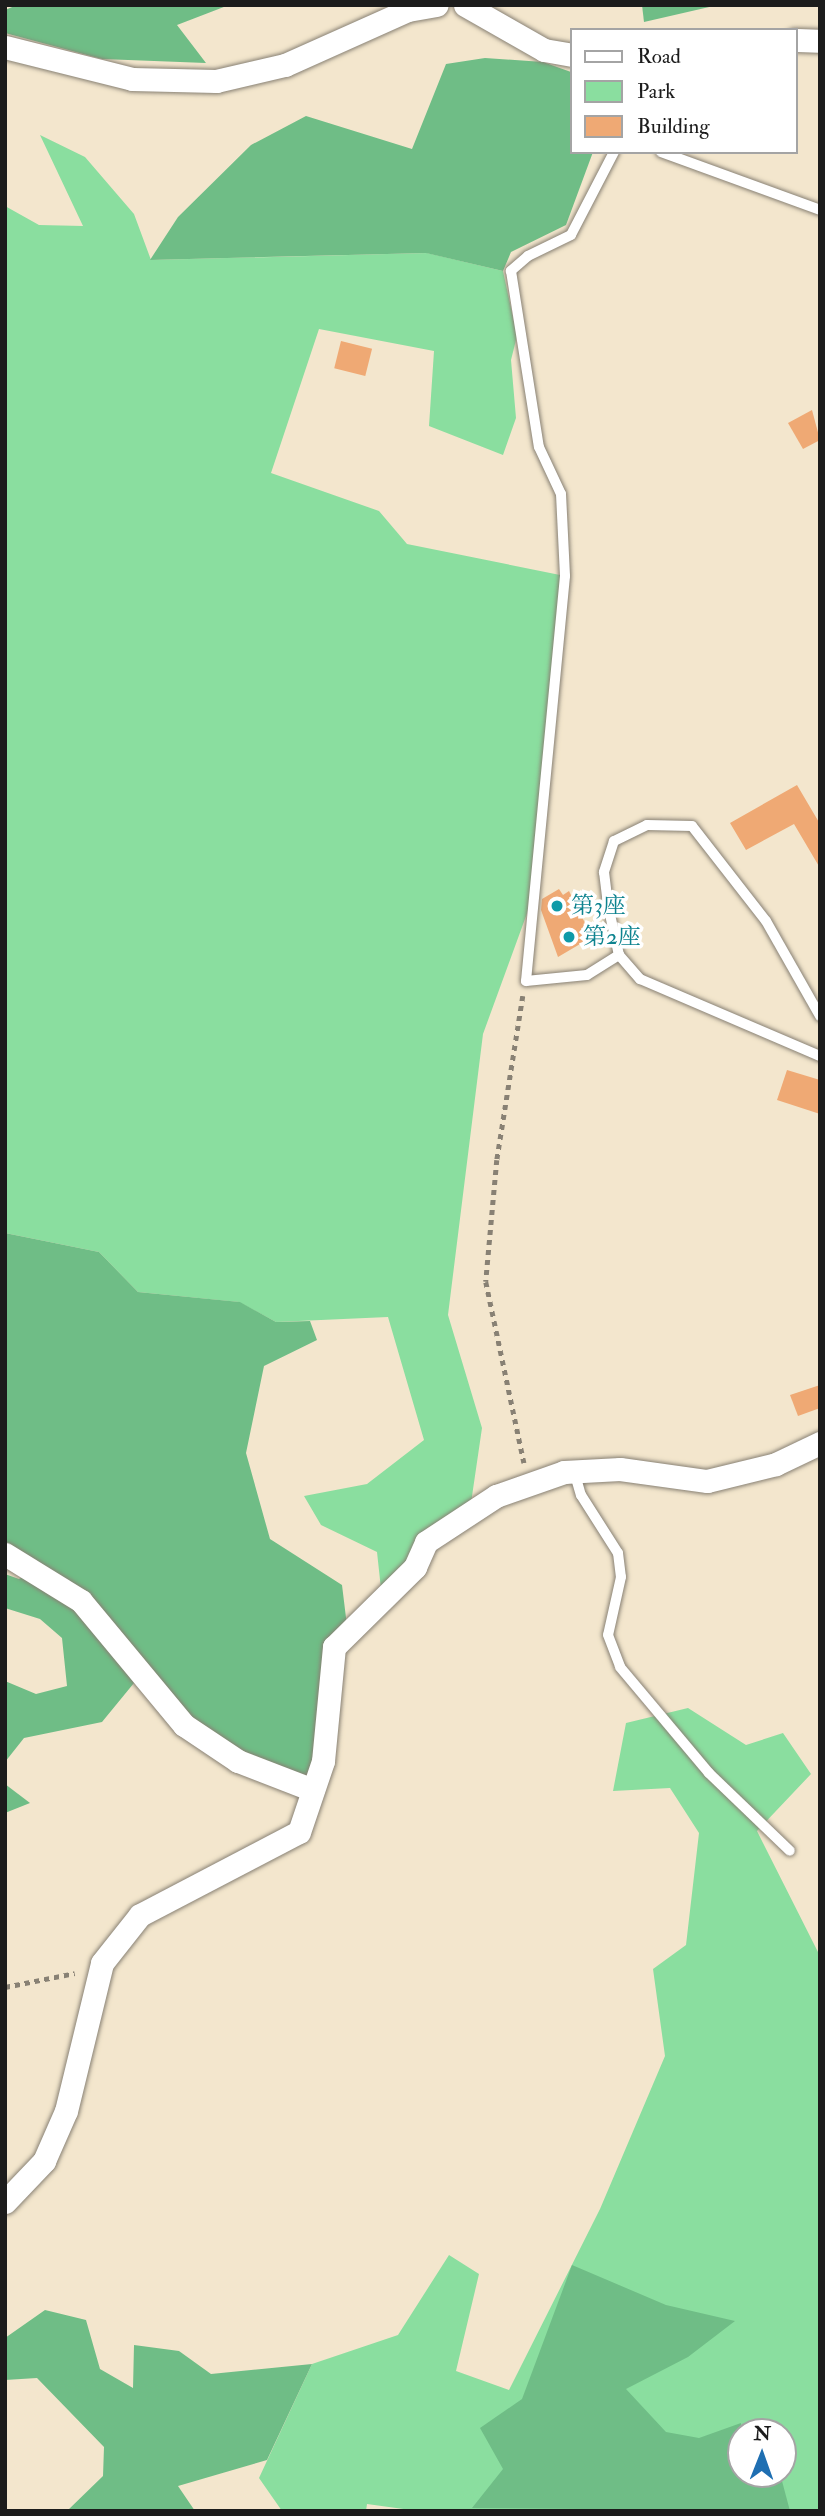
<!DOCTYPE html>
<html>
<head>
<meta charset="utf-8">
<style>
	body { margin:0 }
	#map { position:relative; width:825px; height:2516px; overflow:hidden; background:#f3e6cd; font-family:"IM FELL Double Pica","Noto Serif SC",serif }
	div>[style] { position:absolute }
	.green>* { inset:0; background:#8ade9f }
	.forest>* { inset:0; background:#6fbd86 }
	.building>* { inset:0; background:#efa974; transform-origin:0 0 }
	.path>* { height:4.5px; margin-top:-2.25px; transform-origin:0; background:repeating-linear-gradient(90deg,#888174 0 5px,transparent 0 10px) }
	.roads { filter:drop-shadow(0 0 2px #888174) drop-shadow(0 0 2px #888174) }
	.lane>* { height:10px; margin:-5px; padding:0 5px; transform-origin:5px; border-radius:5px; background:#fff }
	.street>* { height:23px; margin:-11.5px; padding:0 11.5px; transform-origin:11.5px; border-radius:11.5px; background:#fff }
	.dots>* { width:19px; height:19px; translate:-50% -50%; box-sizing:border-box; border:4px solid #fff; border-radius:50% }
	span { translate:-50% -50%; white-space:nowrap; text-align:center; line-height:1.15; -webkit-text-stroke:7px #fff; paint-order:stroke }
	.culture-label { font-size:23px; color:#0d838f }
	.left { translate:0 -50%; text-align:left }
	.frame { position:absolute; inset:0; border:7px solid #1c1c1c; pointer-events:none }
	.legend { position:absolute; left:570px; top:28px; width:228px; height:126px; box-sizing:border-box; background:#fff; border:2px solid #a4a4a4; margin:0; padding:9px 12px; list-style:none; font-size:21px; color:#1c1c1c }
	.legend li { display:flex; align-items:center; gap:14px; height:35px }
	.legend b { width:35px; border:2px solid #a4a4a4 }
	.north { position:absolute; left:727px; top:2418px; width:70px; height:70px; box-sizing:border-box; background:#fff; border:2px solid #a4a4a4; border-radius:50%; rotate:1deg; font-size:19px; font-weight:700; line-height:28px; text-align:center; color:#1c1c1c }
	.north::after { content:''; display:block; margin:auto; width:24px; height:32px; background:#1f6fb2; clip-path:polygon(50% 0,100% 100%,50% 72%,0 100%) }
</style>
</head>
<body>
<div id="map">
	<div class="green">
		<div style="clip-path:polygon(40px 135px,85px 157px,134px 214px,151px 260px,427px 253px,503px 271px,517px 336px,511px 360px,516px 418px,503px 455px,429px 426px,434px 351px,319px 329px,271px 473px,379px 511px,407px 544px,565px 576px,537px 886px,483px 1034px,448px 1315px,482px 1428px,471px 1503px,381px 1589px,377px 1552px,321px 1525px,304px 1496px,367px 1484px,424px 1440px,388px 1317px,276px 1322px,239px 1302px,138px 1292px,99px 1252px,5px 1233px,5px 206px,39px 225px,83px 226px)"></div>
		<div style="clip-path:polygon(evenodd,688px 1708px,746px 1745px,783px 1733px,811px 1774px,757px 1831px,820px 1956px,820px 2511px,418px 2511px,367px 2504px,366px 2511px,282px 2511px,259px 2478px,312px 2364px,398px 2335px,449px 2255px,479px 2274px,456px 2371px,509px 2390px,600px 2209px,665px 2056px,653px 1969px,686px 1945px,699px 1833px,670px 1788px,613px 1791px,626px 1723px,688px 1708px,741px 2432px,783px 2432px,783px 2474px,741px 2474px,741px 2432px)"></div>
	</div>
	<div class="forest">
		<div style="clip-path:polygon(17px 5px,229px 5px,177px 25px,206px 63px,102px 59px,5px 33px,5px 10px)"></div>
		<div style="clip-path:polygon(642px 5px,718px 5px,644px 22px)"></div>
		<div style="clip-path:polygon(485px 58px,543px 62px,571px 72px,571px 152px,593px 152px,566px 225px,511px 252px,503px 271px,426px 253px,150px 260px,178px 217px,251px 145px,306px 116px,412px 149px,446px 64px)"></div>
		<div style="clip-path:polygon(5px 1233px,99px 1252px,138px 1292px,240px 1302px,276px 1322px,310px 1321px,317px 1340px,264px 1366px,246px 1453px,270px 1539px,342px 1585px,348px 1634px,313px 1790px,230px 1755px,143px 1672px,102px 1722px,24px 1738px,5px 1762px,5px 1681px,36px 1694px,67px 1686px,62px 1638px,40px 1619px,5px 1608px,5px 1574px,19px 1579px,33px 1571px,5px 1552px)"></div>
		<div style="clip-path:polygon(5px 1784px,30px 1803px,5px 1813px)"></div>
		<div style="clip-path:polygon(572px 2265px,666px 2305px,735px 2321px,688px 2357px,626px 2389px,666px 2432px,699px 2438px,741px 2423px,741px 2474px,772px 2474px,782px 2481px,790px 2511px,472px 2508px,503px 2469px,480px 2428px,522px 2399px)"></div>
		<div style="clip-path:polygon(45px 2310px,86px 2320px,100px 2369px,133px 2388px,134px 2345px,179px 2351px,211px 2374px,312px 2364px,267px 2460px,178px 2486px,195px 2511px,67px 2511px,103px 2476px,104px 2447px,37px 2378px,5px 2380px,5px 2338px)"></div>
	</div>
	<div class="building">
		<div style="left:341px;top:341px;width:32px;height:28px;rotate:14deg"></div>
		<div style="clip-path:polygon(812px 410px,820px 440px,803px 449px,788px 423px)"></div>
		<div style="clip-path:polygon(797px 785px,820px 824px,820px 868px,794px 824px,746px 850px,730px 823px)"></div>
		<div style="clip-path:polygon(559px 889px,563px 895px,569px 891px,592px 937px,558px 957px,541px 910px,542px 899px)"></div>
		<div style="clip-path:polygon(787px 1070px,820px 1080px,820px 1114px,777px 1100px)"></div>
		<div style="clip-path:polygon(820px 1385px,820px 1408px,798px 1416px,790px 1395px)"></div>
	</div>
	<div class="path">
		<div style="left:523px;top:996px;width:166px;rotate:99deg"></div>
		<div style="left:497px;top:1160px;width:122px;rotate:95.2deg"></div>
		<div style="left:486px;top:1282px;width:185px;rotate:78.1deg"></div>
		<div style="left:5px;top:1987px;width:71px;rotate:-11.3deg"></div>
	</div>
	<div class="roads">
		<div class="lane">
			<div style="left:614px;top:152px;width:93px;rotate:117.4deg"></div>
			<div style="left:571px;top:235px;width:48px;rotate:154deg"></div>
			<div style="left:528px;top:256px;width:23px;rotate:139deg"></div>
			<div style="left:511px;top:271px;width:178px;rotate:81deg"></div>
			<div style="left:539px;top:447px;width:52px;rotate:64.9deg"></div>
			<div style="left:561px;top:494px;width:82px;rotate:87.2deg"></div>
			<div style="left:565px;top:576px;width:407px;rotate:95.5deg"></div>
			<div style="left:526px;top:981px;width:61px;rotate:-5.6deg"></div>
			<div style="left:587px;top:975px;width:38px;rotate:-32deg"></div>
			<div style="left:661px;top:152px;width:169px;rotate:20deg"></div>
			<div style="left:820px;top:1016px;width:109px;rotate:-119.6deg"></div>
			<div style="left:766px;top:921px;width:120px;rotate:-127.9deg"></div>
			<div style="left:692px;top:826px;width:45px;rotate:-178.7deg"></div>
			<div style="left:647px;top:825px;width:37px;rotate:154deg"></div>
			<div style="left:614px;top:841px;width:33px;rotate:108deg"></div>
			<div style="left:604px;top:872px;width:38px;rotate:83deg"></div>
			<div style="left:609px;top:910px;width:46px;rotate:77.5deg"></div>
			<div style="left:619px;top:955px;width:32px;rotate:49deg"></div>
			<div style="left:640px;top:979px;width:196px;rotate:23.2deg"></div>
			<div style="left:574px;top:1471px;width:25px;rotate:74deg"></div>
			<div style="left:581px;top:1495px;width:69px;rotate:57.5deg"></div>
			<div style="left:618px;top:1553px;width:24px;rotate:83deg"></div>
			<div style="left:621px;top:1577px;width:59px;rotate:102.6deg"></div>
			<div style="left:608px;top:1635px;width:34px;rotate:69deg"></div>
			<div style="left:620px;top:1667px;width:138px;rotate:50deg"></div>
			<div style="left:709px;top:1773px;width:112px;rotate:43.9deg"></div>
		</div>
		<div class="street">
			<div style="left:465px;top:5px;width:91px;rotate:29.7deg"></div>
			<div style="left:544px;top:50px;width:27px;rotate:10deg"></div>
			<div style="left:795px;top:40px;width:25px;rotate:2deg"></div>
			<div style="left:5px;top:47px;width:131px;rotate:14.1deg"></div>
			<div style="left:132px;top:79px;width:84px;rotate:1.4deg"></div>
			<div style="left:216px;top:81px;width:71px;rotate:-13.1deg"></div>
			<div style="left:285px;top:65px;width:135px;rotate:-24.1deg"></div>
			<div style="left:408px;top:10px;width:29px;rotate:-10deg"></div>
			<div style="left:5px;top:1554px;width:89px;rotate:31.7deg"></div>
			<div style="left:81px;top:1601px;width:161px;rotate:50.3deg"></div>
			<div style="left:184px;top:1725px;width:65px;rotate:33.7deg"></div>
			<div style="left:238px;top:1761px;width:80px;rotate:21.1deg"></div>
			<div style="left:5px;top:2202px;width:57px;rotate:-46.4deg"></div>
			<div style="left:44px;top:2161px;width:55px;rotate:-66.3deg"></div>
			<div style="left:66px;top:2111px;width:152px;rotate:-76.3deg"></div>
			<div style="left:102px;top:1963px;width:61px;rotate:-51.6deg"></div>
			<div style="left:140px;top:1915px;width:179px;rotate:-27.6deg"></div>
			<div style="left:299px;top:1832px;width:75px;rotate:-71.3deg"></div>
			<div style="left:323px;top:1761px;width:115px;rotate:-84.5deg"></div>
			<div style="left:334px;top:1647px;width:114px;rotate:-44.6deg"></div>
			<div style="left:415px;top:1567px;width:27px;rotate:-66deg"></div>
			<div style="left:426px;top:1542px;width:84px;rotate:-33.3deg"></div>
			<div style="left:496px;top:1496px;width:72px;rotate:-19.4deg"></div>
			<div style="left:564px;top:1472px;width:56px;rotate:-3.1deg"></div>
			<div style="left:620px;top:1469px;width:88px;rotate:7.9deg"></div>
			<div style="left:707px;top:1481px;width:71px;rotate:-13.8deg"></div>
			<div style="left:776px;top:1464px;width:49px;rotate:-25.5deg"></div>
		</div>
	</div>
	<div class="dots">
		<div style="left:557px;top:906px;background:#0f9aa8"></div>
		<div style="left:569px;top:937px;background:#0f9aa8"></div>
	</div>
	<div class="culture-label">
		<span class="left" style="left:571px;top:906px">第3座</span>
		<span class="left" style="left:583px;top:937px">第2座</span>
	</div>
	<div class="frame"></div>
	<ul class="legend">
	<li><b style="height:9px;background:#fff"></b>Road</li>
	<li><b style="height:19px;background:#8ade9f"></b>Park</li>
	<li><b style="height:19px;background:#efa974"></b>Building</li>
	</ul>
	<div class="north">N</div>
</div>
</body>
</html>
